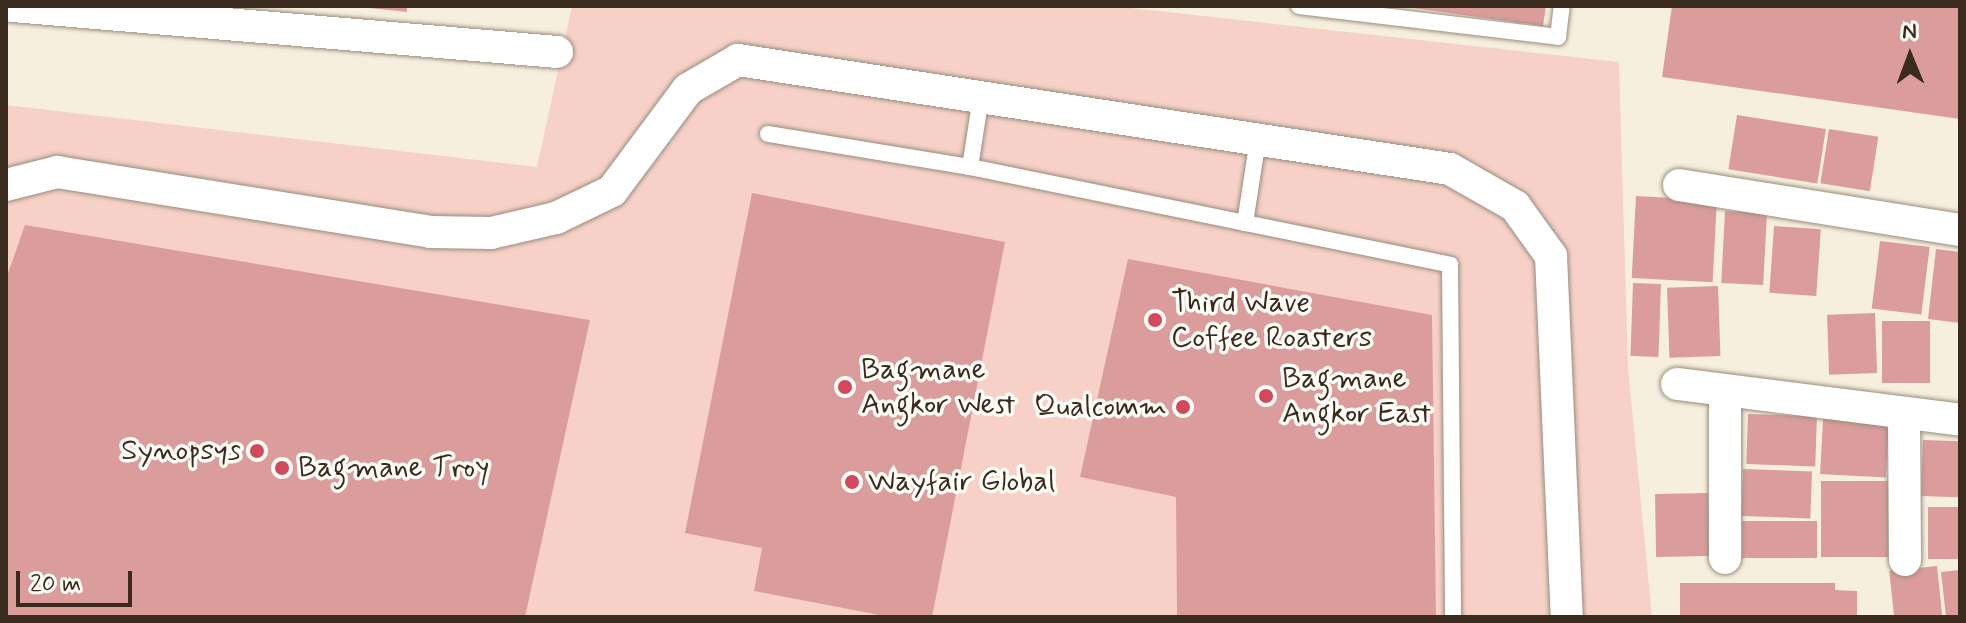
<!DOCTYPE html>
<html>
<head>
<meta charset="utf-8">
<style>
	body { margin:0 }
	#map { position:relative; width:1966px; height:623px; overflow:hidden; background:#f7efde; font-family:Mynerve,sans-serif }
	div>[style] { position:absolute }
	.built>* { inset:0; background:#f7d1c7 }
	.building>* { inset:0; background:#db9d9c; transform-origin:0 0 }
	.roads { filter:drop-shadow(0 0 2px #998c7e) drop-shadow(0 0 2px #998c7e) }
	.lane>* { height:16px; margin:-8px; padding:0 8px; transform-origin:8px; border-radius:8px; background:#fff }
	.street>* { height:32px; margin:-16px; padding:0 16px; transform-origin:16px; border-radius:16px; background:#fff }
	.dots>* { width:22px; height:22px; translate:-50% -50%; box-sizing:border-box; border:4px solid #fdfcf7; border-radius:50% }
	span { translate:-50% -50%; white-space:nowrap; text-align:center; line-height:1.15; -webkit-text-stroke:7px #fdfcf7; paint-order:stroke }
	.poi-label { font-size:30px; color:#3b2a1e }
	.left { translate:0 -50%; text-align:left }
	.right { translate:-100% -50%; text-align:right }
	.frame { position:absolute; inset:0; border:8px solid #3b2a1e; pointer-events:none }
	.north { position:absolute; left:1870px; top:16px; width:80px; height:80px; -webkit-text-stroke:6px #fdfcf7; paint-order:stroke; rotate:359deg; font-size:22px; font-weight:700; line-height:32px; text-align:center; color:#3b2a1e }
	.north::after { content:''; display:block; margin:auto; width:28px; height:36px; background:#3b2a1e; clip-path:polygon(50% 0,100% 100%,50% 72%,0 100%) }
	.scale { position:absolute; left:16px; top:571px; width:116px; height:36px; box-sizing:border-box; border:4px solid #3b2a1e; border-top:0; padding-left:10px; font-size:24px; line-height:28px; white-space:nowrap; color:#3b2a1e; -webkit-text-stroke:6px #fdfcf7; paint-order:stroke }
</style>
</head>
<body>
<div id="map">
	<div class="built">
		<div style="clip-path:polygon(572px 6px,1113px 6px,1619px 62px,1628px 367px,1652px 617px,6px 617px,6px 105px,537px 167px)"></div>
	</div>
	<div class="building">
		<div style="clip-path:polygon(351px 6px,407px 6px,407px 12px)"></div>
		<div style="clip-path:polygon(1399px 6px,1546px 6px,1543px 26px)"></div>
		<div style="clip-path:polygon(1672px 6px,1960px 6px,1960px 119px,1662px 77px)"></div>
		<div style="left:1737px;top:115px;width:90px;height:55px;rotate:9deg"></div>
		<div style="left:1829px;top:129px;width:50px;height:55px;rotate:9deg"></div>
		<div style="clip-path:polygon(752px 193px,1005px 242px,932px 617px,890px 617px,754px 591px,762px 548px,685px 533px)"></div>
		<div style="left:1636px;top:196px;width:81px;height:82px;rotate:3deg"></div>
		<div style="left:1725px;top:211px;width:42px;height:72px;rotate:3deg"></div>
		<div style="clip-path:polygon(25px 225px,590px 320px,525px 617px,6px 617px,6px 279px)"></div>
		<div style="left:1774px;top:226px;width:47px;height:67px;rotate:4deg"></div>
		<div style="left:1880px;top:241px;width:50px;height:68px;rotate:7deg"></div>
		<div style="clip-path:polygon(1936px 249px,1960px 252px,1960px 323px,1928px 319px)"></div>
		<div style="clip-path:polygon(1128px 259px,1432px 315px,1436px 617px,1177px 617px,1176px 497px,1080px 477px)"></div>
		<div style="left:1633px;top:283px;width:28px;height:73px;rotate:2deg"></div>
		<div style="left:1718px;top:286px;width:70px;height:51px;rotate:88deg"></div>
		<div style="left:1875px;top:313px;width:60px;height:48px;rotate:88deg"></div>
		<div style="left:1930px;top:321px;width:62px;height:48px;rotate:90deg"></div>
		<div style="left:1748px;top:414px;width:69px;height:50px;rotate:2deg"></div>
		<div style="left:1823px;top:419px;width:66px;height:55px;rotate:3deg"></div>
		<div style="left:1923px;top:440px;width:37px;height:56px;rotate:2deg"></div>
		<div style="left:1743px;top:469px;width:69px;height:47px;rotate:2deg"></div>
		<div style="left:1821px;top:481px;width:67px;height:76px"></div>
		<div style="left:1708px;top:493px;width:63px;height:53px;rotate:89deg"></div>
		<div style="left:1928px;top:507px;width:32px;height:52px"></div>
		<div style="left:1742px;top:521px;width:75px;height:37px"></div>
		<div style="left:1937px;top:566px;width:51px;height:48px;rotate:84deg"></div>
		<div style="clip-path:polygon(1960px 570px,1960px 617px,1946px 617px,1941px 572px)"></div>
		<div style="clip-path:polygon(1680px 583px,1835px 583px,1835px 590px,1857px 591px,1857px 617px,1680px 617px)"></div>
	</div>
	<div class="roads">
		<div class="lane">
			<div style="left:1299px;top:6px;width:261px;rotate:6.8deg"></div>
			<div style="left:1558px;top:37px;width:31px;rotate:-83deg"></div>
			<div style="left:768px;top:134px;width:205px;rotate:9.3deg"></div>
			<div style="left:970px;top:167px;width:490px;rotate:11.5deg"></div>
			<div style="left:1450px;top:265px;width:352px;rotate:89.5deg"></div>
			<div style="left:970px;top:167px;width:71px;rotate:-81.1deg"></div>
			<div style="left:1245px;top:223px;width:85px;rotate:-81.2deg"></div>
		</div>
		<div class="street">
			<div style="left:13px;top:6px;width:546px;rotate:4.83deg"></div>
			<div style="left:6px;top:185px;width:53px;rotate:-14.3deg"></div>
			<div style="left:57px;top:172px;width:378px;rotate:9.1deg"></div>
			<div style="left:430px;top:232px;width:61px;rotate:0.9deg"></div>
			<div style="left:491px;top:233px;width:67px;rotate:-13deg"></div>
			<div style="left:556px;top:218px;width:62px;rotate:-25.7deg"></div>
			<div style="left:612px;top:191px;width:127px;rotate:-53.3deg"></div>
			<div style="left:688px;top:89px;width:58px;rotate:-30.1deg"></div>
			<div style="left:738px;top:60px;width:720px;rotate:8.7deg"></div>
			<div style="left:1450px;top:169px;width:75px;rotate:29.6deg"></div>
			<div style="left:1515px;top:206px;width:62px;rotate:54.2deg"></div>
			<div style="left:1551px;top:256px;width:361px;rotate:87.5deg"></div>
			<div style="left:1679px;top:185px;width:285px;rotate:9.1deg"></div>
			<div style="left:1677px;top:384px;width:285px;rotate:7.2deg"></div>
			<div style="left:1725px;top:391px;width:167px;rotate:90deg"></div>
			<div style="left:1904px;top:413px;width:147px;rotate:89.6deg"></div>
		</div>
	</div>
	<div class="dots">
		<div style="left:1155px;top:320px;background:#d1495b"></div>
		<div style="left:845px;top:387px;background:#d1495b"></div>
		<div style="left:1266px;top:396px;background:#d1495b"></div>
		<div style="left:1183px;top:407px;background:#d1495b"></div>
		<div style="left:257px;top:451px;background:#d1495b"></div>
		<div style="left:282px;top:468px;background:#d1495b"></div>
		<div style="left:852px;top:482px;background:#d1495b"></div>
	</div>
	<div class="poi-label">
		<span class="left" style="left:1171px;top:320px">Third Wave<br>Coffee Roasters</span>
		<span class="left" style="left:861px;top:387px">Bagmane<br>Angkor West</span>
		<span class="left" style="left:1282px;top:396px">Bagmane<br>Angkor East</span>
		<span class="right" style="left:1167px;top:407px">Qualcomm</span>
		<span class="right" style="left:241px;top:451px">Synopsys</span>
		<span class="left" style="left:298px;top:468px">Bagmane Troy</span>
		<span class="left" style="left:868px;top:482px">Wayfair Global</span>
	</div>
	<div class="frame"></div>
	<div class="north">N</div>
	<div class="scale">20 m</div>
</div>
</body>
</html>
